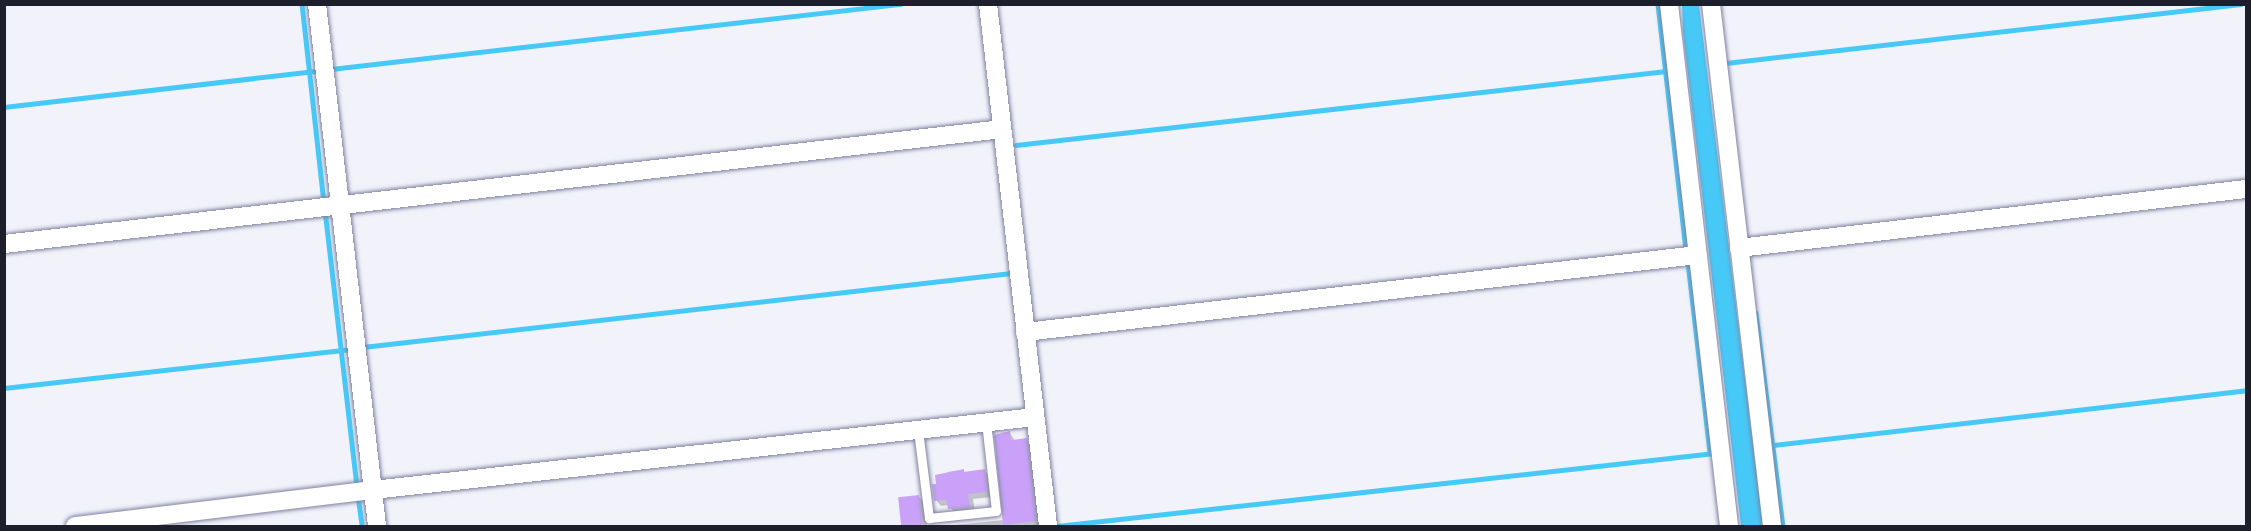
<!DOCTYPE html>
<html>
<head>
<meta charset="utf-8">
<style>
	body { margin:0 }
	#map { position:relative; width:2251px; height:531px; overflow:hidden; background:#f2f3fa; font-family:Arial,sans-serif }
	div>[style] { position:absolute }
	.water>* { inset:0; background:#47c9f8 }
	.shadow>* { inset:0; background:#0003 }
	.stream>* { height:4.5px; margin:-2.25px; padding:0 2.25px; transform-origin:2.25px; border-radius:2.25px; background:#47c9f8 }
	.building>* { inset:0; background:#caa1f8; transform-origin:0 0 }
	.roads { filter:drop-shadow(0 0 2px #7d81a1) drop-shadow(0 0 2px #7d81a1) }
	.lane>* { height:9px; margin:-4.5px; padding:0 4.5px; transform-origin:4.5px; border-radius:4.5px; background:#fff }
	.street>* { height:18px; margin:-9px; padding:0 9px; transform-origin:9px; border-radius:9px; background:#fff }
	span { translate:-50% -50%; white-space:nowrap; text-align:center; line-height:1.15; -webkit-text-stroke:6px #f2f3fa; paint-order:stroke }
	.frame { position:absolute; inset:0; border:6px solid #1d1f2c; pointer-events:none }
</style>
</head>
<body>
<div id="map">
	<div class="water">
		<div style="clip-path:polygon(1682px 5px,1699px 5px,1763px 526px,1741px 526px,1683px 32px)"></div>
	</div>
	<div class="shadow">
		<div style="clip-path:polygon(1010px 433px,1015px 441px,1026px 440px,1032px 445px,1041px 526px,944px 526px,1004px 520px)"></div>
		<div style="clip-path:polygon(963px 470px,966px 473px,984px 471px,990px 476px,992px 497px,973px 499px,975px 512px,955px 514px,949px 505px,941px 506px,936px 500px,937px 485px,948px 475px,947px 472px)"></div>
		<div style="clip-path:polygon(918px 496px,924px 502px,927px 526px,902px 526px,900px 498px)"></div>
	</div>
	<div class="stream">
		<div style="left:302px;top:4px;width:199px;rotate:83.7deg"></div>
		<div style="left:1658px;top:4px;width:248px;rotate:83.5deg"></div>
		<div style="left:1726px;top:63px;width:518px;rotate:-6.54deg"></div>
		<div style="left:331px;top:69px;width:573px;rotate:-6.52deg"></div>
		<div style="left:4px;top:107px;width:315px;rotate:-6.6deg"></div>
		<div style="left:1016px;top:145px;width:654px;rotate:-6.49deg"></div>
		<div style="left:325px;top:210px;width:280px;rotate:83.4deg"></div>
		<div style="left:1688px;top:262px;width:192px;rotate:83.4deg"></div>
		<div style="left:1756px;top:313px;width:215px;rotate:82.8deg"></div>
		<div style="left:363px;top:347px;width:652px;rotate:-6.51deg"></div>
		<div style="left:4px;top:388px;width:347px;rotate:-6.4deg"></div>
		<div style="left:1774px;top:445px;width:475px;rotate:-6.6deg"></div>
		<div style="left:358px;top:496px;width:30px;rotate:82deg"></div>
		<div style="left:1057px;top:526px;width:661px;rotate:-6.34deg"></div>
	</div>
	<div class="building">
		<div style="clip-path:polygon(1010px 431px,1011px 440px,1027px 438px,1036px 521px,1003px 525px,994px 435px)"></div>
		<div style="clip-path:polygon(964px 469px,964px 472px,985px 469px,987px 492px,968px 494px,970px 507px,948px 509px,946px 500px,934px 501px,932px 484px,936px 484px,935px 475px)"></div>
		<div style="left:919px;top:495px;width:31px;height:21px;rotate:84deg"></div>
	</div>
	<div class="roads">
		<div class="lane">
			<div style="left:918px;top:430px;width:89px;rotate:82.9deg"></div>
			<div style="left:929px;top:518px;width:67px;rotate:-6deg"></div>
			<div style="left:996px;top:511px;width:90px;rotate:-96.4deg"></div>
		</div>
		<div class="street">
			<div style="left:317px;top:4px;width:525px;rotate:83.44deg"></div>
			<div style="left:988px;top:4px;width:525px;rotate:83.44deg"></div>
			<div style="left:1669px;top:4px;width:525px;rotate:83.44deg"></div>
			<div style="left:1711px;top:4px;width:526px;rotate:83.33deg"></div>
			<div style="left:4px;top:244px;width:1005px;rotate:-6.57deg"></div>
			<div style="left:1739px;top:248px;width:510px;rotate:-6.64deg"></div>
			<div style="left:1025px;top:332px;width:677px;rotate:-6.53deg"></div>
			<div style="left:75px;top:526px;width:300px;rotate:-6.9deg"></div>
			<div style="left:373px;top:490px;width:666px;rotate:-6.29deg"></div>
		</div>
	</div>
	<div class="frame"></div>
</div>
</body>
</html>
